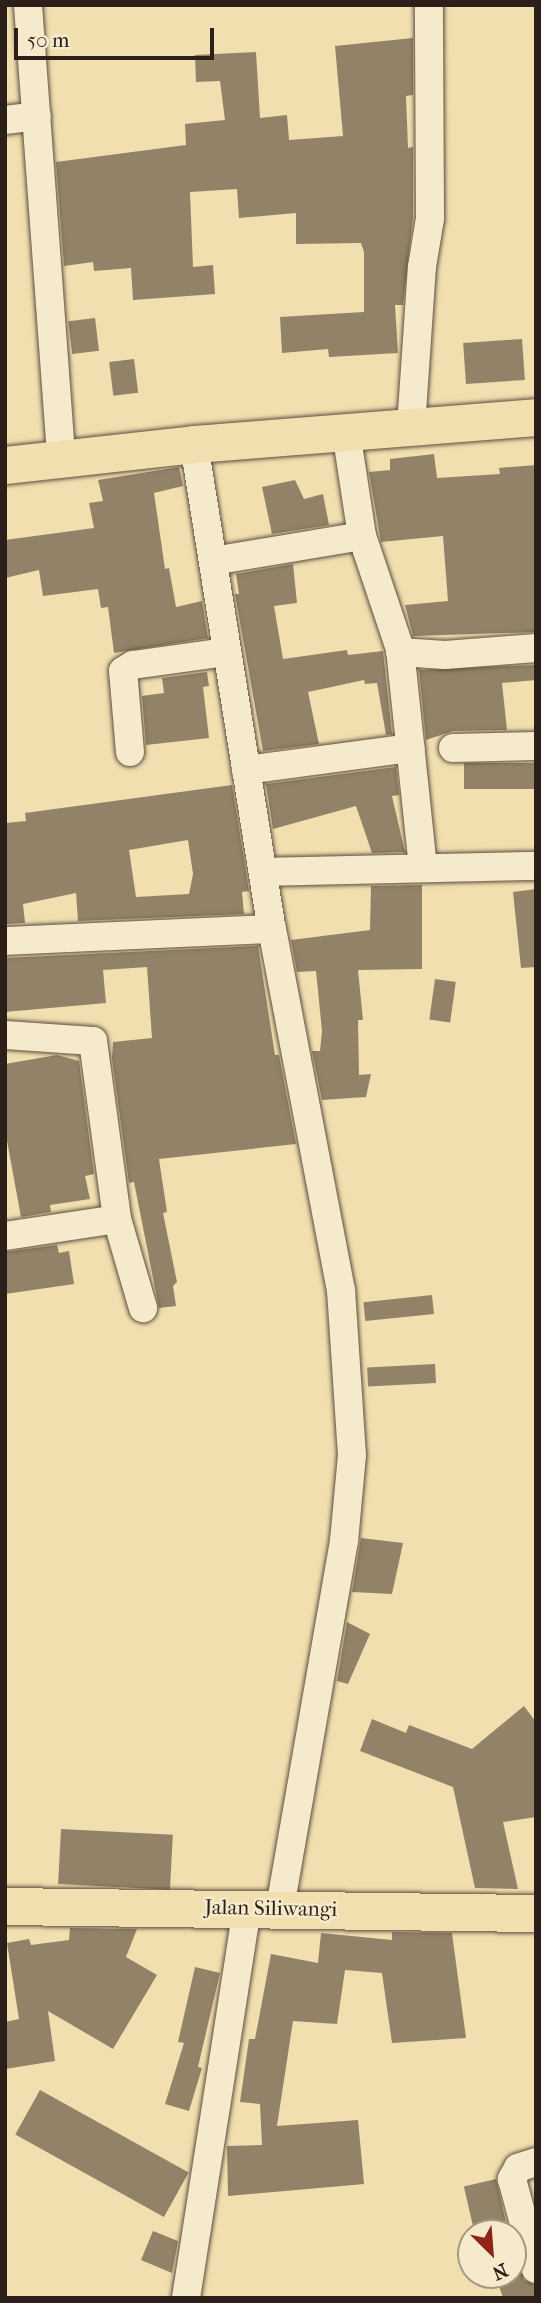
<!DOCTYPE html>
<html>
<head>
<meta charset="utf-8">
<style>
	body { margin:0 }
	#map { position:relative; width:541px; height:2303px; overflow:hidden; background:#f1dfb0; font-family:"IM FELL French Canon",serif }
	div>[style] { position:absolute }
	.building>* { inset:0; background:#928267; transform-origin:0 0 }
	.roads { filter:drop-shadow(0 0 2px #5d4e3e) drop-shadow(0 0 2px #5d4e3e) }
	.minor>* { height:28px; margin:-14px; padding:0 14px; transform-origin:14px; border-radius:14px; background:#f6eacc }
	.major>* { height:37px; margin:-18.5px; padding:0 18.5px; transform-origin:18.5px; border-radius:18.5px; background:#f1dfb0 }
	span { translate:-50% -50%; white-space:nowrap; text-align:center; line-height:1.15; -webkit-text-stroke:5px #f6eacc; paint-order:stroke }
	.street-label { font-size:21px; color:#2c1e18 }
	.frame { position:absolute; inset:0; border:7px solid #2c1e18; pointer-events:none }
	.north { position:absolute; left:457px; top:2219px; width:70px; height:70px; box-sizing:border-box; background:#f6eacc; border:2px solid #a59884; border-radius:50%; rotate:155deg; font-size:19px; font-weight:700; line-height:28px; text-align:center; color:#2c1e18 }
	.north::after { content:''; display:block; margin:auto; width:24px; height:32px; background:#8f2418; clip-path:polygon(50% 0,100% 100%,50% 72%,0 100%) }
	.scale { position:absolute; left:14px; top:28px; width:200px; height:32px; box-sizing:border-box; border:4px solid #2c1e18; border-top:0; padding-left:9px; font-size:21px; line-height:24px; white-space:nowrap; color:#2c1e18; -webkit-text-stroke:5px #f6eacc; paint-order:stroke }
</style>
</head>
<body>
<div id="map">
	<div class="building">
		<div style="clip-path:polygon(413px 38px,413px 95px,406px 96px,408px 148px,413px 147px,413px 217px,403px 305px,395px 305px,398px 353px,329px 357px,328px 349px,282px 353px,280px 317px,364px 312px,364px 252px,361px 243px,296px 244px,296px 213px,239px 218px,237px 189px,190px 192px,193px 267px,213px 265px,215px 294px,133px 300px,131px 268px,94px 271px,93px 262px,64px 266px,56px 162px,186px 145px,185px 124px,225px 120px,220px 81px,196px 82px,195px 55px,256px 52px,260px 118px,287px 115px,289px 140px,343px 136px,335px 46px)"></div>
		<div style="left:95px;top:318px;width:33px;height:27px;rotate:83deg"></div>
		<div style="left:522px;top:339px;width:41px;height:59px;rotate:86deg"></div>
		<div style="left:134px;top:359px;width:34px;height:25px;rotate:83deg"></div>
		<div style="clip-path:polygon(434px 454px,437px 478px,500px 474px,499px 468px,536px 465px,536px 632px,413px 636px,405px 605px,448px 601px,443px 536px,381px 542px,369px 472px,390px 470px,390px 459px)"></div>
		<div style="clip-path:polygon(179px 467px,183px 486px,154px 493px,165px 569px,169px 568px,176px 607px,202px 601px,208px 638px,114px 653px,108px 607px,101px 608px,98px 589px,43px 596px,39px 570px,5px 578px,5px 540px,94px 528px,89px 503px,103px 501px,98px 480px)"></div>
		<div style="clip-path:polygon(295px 480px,304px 499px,323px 494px,329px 525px,272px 534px,262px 487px)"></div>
		<div style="clip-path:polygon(293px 564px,297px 603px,274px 606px,283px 659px,347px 650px,348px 655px,383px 651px,392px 734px,386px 735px,377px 683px,365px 684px,364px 680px,308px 692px,319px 744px,263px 751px,235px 594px,239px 594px,236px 574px)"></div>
		<div style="clip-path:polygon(536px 665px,536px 680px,502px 683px,507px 730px,453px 731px,426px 740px,419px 670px)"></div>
		<div style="clip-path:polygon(207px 672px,209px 686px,203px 687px,209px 738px,146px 745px,142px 696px,164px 693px,162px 678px)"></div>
		<div style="left:536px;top:763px;width:26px;height:72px;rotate:90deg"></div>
		<div style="clip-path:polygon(396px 767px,399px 795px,392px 796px,405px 852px,372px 853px,356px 806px,273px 829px,266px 784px)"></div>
		<div style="clip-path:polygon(evenodd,232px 785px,249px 891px,242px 892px,244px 914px,78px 921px,76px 893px,23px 904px,25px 923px,5px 924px,5px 823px,26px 821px,25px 813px,232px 785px,188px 840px,193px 874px,189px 894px,136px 897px,129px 850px,188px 840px)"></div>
		<div style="clip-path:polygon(422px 885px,422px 969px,358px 970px,363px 1020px,358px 1020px,359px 1075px,371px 1074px,366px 1097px,322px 1100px,312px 1051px,320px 1051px,322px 1031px,316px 971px,297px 972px,291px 940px,370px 930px,371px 886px)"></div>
		<div style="clip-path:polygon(536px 889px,536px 967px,521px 968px,513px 892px)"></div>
		<div style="clip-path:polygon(258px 946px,275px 1055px,279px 1055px,296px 1144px,159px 1159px,167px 1212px,163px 1213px,177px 1282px,173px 1286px,176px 1306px,159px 1308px,134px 1182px,129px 1183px,112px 1058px,113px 1042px,152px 1038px,147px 967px,103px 970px,106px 1003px,5px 1012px,5px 958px)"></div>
		<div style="left:435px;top:979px;width:21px;height:41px;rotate:8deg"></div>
		<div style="clip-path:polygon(57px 1055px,79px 1061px,94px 1174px,85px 1176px,90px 1199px,50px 1205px,51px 1212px,21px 1217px,5px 1130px,5px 1064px)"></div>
		<div style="clip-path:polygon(57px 1245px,59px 1253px,69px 1251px,74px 1284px,5px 1294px,5px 1252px)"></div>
		<div style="left:432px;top:1295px;width:19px;height:69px;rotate:84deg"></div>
		<div style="left:435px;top:1364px;width:19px;height:68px;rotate:87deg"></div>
		<div style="clip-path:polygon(361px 1538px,403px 1543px,392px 1594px,352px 1592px)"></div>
		<div style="clip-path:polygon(347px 1622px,370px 1634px,348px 1684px,337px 1681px)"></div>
		<div style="clip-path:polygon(524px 1706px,536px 1722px,536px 1817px,503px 1822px,518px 1889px,475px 1888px,453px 1787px,360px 1751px,372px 1719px,406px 1733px,409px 1725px,472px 1749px)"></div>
		<div style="left:61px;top:1829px;width:112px;height:55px;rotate:3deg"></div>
		<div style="clip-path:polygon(70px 1928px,137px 1929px,126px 1957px,157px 1975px,113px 2049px,48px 2011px,55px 2061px,5px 2069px,5px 2022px,19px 2019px,7px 1943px,29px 1939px,31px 1945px,69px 1940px)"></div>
		<div style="clip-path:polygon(392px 1932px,452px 1933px,466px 2038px,392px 2043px,382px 1973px,345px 1970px,337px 2024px,293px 2021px,277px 2126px,358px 2120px,364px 2184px,228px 2196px,227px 2146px,262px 2145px,260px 2104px,240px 2102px,249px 2039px,255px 2039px,271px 1954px,318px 1963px,321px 1933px,392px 1940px)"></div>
		<div style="clip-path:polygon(195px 1967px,220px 1973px,198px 2067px,202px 2068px,189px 2111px,165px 2104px,184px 2043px,178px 2042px)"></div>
		<div style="left:40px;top:2090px;width:170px;height:51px;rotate:29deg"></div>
		<div style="left:496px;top:2179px;width:44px;height:33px;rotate:77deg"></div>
		<div style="clip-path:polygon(153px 2231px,178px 2241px,172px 2273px,141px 2260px)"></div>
		<div style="clip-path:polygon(513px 2247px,524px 2280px,536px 2285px,536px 2298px,503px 2298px,496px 2277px,513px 2275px)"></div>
	</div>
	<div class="roads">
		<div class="minor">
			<div style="left:28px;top:5px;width:455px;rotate:85.8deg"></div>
			<div style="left:5px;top:120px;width:32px;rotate:-7deg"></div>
			<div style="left:411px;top:427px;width:160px;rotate:-86.1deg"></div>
			<div style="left:422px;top:267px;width:50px;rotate:-80.7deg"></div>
			<div style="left:430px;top:218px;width:213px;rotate:-90.3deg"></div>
			<div style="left:194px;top:444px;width:491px;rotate:80.9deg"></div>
			<div style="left:272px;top:929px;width:368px;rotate:79.2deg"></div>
			<div style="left:341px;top:1290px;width:165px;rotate:86.2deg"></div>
			<div style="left:352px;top:1455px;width:86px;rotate:95.3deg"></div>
			<div style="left:344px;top:1541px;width:374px;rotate:99.9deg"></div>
			<div style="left:362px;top:536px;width:119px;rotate:71.4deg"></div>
			<div style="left:400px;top:649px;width:219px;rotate:84deg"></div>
			<div style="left:213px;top:561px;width:151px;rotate:-9.5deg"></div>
			<div style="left:362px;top:536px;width:105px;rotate:-98.7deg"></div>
			<div style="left:400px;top:652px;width:45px;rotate:3.8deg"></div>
			<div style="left:445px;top:655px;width:91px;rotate:-4.4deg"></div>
			<div style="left:453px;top:748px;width:83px;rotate:-1.4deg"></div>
			<div style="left:130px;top:752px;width:81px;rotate:-94.9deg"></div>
			<div style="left:123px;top:671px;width:12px;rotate:-31deg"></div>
			<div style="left:133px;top:665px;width:95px;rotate:-7.9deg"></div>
			<div style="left:246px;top:770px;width:166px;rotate:-7.6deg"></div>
			<div style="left:263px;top:872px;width:273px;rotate:-1.3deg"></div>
			<div style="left:5px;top:941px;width:267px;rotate:-2.6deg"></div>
			<div style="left:5px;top:1035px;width:88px;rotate:3.9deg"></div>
			<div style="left:93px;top:1041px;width:180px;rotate:82.3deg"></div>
			<div style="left:117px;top:1219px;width:93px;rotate:73.7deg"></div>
			<div style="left:5px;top:1236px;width:113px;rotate:-8.6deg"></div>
			<div style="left:536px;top:2162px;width:19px;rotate:162deg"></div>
			<div style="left:518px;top:2168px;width:13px;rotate:119deg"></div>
			<div style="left:512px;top:2179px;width:93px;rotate:75.1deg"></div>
			<div style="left:186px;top:2298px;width:396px;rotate:-81.1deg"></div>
		</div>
		<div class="major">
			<div style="left:5px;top:465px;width:190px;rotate:-6.3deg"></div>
			<div style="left:194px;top:444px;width:343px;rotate:-4.5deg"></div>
			<div style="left:5px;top:1906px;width:531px;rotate:0.76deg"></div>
		</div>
	</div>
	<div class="street-label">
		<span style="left:271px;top:1908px;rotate:1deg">Jalan Siliwangi</span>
	</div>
	<div class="frame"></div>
	<div class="north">N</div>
	<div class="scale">50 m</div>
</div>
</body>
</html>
